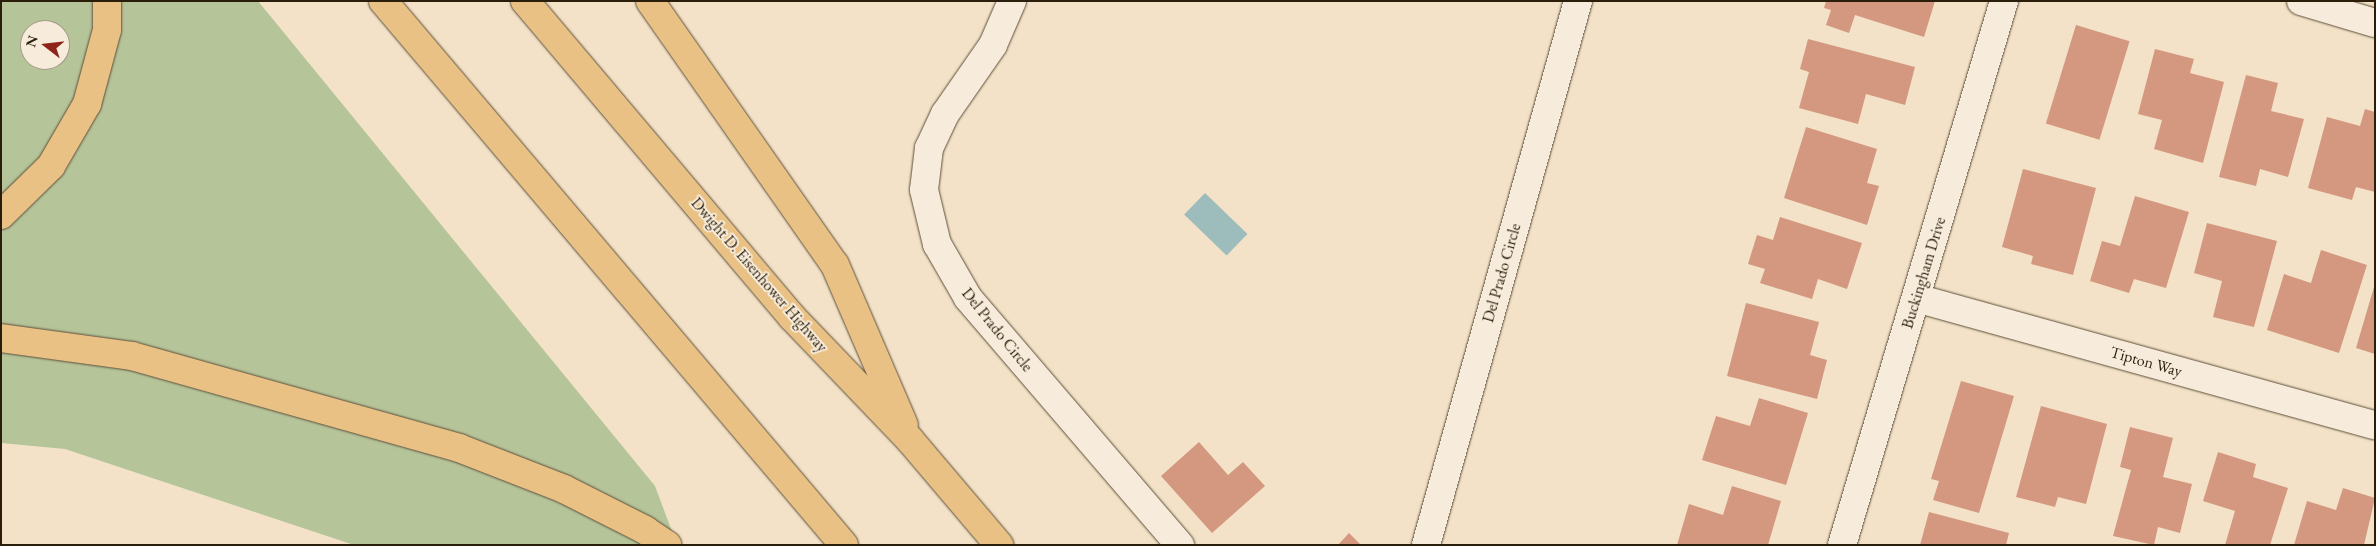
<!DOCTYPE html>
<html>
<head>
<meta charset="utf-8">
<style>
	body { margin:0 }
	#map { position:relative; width:2376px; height:546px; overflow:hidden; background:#f3e2c7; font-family:"EB Garamond",serif }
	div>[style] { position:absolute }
	.green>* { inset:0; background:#b6c499 }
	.water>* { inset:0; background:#9dbcbc; transform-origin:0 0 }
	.building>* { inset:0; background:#d3987f; transform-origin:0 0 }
	.roads { filter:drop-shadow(0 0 1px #5c4e39) drop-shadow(0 0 1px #5c4e39) }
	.minor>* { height:28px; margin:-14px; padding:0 14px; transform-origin:14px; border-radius:14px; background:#f7ecdb }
	.tertiary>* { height:28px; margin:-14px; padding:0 14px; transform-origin:14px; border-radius:14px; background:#f7ecdb }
	.motorway>* { height:28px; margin:-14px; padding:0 14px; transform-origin:14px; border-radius:14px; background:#eac184 }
	span { translate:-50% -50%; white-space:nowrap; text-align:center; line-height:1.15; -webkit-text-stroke:4px #f7ecdb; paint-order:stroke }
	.street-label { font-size:16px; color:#2a1d0a }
	.frame { position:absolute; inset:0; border:2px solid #2a1d0a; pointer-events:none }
	.north { position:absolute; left:20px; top:20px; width:50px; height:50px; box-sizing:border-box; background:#f7ecdb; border:1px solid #a59987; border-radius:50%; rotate:286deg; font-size:14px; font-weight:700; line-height:20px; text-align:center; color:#2a1d0a }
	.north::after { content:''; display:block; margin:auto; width:18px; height:22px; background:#8f2418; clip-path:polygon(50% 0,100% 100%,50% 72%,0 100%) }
</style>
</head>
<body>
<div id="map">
	<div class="green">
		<div style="clip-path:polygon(evenodd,1px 1px,258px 1px,655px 486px,677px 545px,354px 545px,65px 449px,1px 443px,1px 1px,30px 30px,60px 30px,60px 60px,30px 60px,30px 30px)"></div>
	</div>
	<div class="water">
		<div style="left:1205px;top:193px;width:59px;height:30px;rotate:44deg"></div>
	</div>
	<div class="building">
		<div style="clip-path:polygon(1826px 1px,1935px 1px,1924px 37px,1855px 15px,1849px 33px,1826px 25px,1831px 10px,1824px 8px)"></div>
		<div style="left:2076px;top:25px;width:56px;height:103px;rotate:17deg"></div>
		<div style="clip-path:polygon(1808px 39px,1915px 67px,1905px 105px,1866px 94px,1858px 124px,1799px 108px,1809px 72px,1800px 69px)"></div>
		<div style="clip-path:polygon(2155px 49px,2194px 59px,2190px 73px,2224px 82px,2203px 163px,2154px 149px,2162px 120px,2138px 114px)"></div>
		<div style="clip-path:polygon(2246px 75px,2278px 83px,2271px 111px,2304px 119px,2288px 177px,2260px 169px,2256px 186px,2219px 177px)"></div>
		<div style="clip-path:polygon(2365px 109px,2375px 112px,2375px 192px,2356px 187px,2352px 200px,2308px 188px,2327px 117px,2360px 126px)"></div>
		<div style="clip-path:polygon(1806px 127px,1877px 149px,1867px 183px,1879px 186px,1867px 225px,1784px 198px)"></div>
		<div style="clip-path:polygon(2023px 169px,2096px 188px,2073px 275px,2031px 264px,2033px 256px,2002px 247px)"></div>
		<div style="clip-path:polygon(2135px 196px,2189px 212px,2166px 288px,2134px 279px,2129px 293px,2090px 281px,2102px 241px,2120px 246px)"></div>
		<div style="clip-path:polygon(1780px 217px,1862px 243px,1847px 289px,1818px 279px,1812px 299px,1760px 283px,1765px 269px,1748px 264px,1757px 235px,1773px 240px)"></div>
		<div style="clip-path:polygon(2207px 223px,2277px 241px,2254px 327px,2213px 317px,2222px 281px,2194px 273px)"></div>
		<div style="clip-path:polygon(2321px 250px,2367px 265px,2339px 353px,2267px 330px,2284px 274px,2311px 283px)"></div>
		<div style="clip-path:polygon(2374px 287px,2375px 287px,2375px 354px,2356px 348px)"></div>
		<div style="clip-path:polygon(1746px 303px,1819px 322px,1810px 355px,1827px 360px,1817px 399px,1727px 376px)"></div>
		<div style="clip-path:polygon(1961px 381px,2014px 396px,1979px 513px,1933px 500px,1939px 481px,1931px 479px)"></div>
		<div style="clip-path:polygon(1759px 398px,1808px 413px,1786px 485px,1702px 460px,1716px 416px,1750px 426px)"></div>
		<div style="clip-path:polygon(2041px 406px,2107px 424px,2086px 504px,2058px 497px,2055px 507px,2016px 497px)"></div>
		<div style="clip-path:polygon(2130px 427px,2173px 438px,2163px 477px,2192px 484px,2180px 533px,2158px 527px,2154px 545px,2113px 536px,2131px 470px,2120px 467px)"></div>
		<div style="clip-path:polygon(1199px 442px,1228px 475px,1243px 462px,1265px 486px,1212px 533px,1161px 476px)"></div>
		<div style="clip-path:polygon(2218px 452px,2256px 464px,2253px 477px,2288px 488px,2270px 545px,2225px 545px,2235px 511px,2203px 501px)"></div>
		<div style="clip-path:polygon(1732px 486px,1781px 501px,1768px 545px,1677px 545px,1689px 504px,1723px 515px)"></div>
		<div style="clip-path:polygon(2343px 488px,2375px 498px,2364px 545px,2294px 545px,2307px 501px,2336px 510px)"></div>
		<div style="clip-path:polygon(1929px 512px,2009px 533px,2006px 545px,1920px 545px)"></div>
		<div style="clip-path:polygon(1349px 533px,1361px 545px,1338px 545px)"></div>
	</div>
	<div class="roads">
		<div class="minor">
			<div style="left:1012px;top:1px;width:48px;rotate:113.4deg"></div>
			<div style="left:993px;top:45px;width:84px;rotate:124.8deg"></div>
			<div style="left:945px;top:114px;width:38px;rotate:115deg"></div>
			<div style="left:929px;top:148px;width:42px;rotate:96.8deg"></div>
			<div style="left:924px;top:190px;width:56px;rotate:76.5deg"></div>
			<div style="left:937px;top:244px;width:62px;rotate:60.1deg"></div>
			<div style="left:968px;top:298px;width:326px;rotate:49.4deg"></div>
			<div style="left:1916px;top:298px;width:476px;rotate:15.5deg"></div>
			<div style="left:1426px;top:545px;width:565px;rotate:-74.39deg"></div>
			<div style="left:1842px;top:545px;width:568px;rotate:-73.42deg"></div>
		</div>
		<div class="tertiary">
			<div style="left:2301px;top:1px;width:77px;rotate:16.6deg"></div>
		</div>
		<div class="motorway">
			<div style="left:383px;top:1px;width:713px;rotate:49.72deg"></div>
			<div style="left:525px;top:1px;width:414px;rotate:49.8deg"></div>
			<div style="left:792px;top:317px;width:170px;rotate:46.2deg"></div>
			<div style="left:910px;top:440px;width:138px;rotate:49.7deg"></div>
			<div style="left:650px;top:1px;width:322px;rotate:55deg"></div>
			<div style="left:835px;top:265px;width:174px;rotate:66.7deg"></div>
			<div style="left:1px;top:215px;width:70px;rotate:-44.4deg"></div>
			<div style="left:51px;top:166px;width:72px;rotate:-59.9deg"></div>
			<div style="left:87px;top:104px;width:77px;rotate:-74.9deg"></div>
			<div style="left:107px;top:30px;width:29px;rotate:-90deg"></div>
			<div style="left:1px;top:338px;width:132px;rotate:7.8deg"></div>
			<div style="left:132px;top:356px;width:340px;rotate:15.7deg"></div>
			<div style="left:459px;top:448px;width:113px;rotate:21.3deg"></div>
			<div style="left:564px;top:489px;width:91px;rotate:26.8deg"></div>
			<div style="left:645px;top:530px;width:27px;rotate:34deg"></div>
		</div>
	</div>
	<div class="street-label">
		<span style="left:1502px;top:273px;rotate:-74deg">Del Prado Circle</span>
		<span style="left:1924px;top:273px;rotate:-73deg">Buckingham Drive</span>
		<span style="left:759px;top:275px;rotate:49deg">Dwight D. Eisenhower Highway</span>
		<span style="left:997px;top:330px;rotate:51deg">Del Prado Circle</span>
		<span style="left:2146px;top:362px;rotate:16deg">Tipton Way</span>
	</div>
	<div class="frame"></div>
	<div class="north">N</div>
</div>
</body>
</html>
